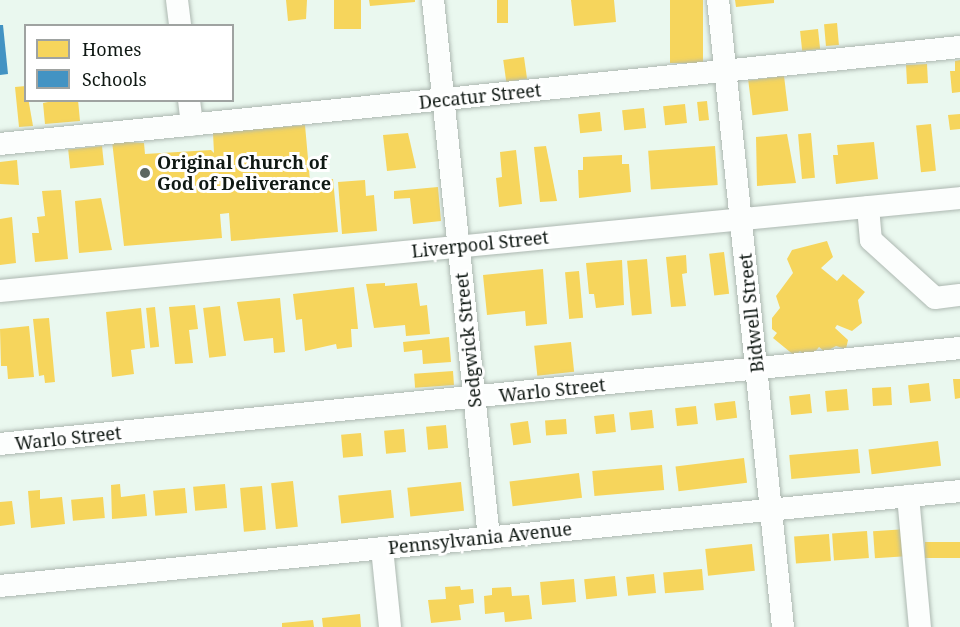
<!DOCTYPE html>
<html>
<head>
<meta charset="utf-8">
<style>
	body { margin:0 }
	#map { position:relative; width:960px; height:627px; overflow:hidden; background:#eaf8ef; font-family:"Noto Serif",serif }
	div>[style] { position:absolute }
	.homes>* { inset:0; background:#f6d55c; transform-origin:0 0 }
	.schools>* { inset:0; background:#4393c3 }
	.roads { filter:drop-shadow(0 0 2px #adb8b1) drop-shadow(0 0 2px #adb8b1) }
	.minor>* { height:22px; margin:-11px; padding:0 11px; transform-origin:11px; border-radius:11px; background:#fcfefd }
	.dots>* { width:16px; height:16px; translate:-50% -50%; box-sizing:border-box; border:3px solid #fff; border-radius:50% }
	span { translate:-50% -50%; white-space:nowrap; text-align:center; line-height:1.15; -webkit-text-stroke:6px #fff; paint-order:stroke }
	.street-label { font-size:18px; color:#0f1813 }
	.poi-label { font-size:18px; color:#0f1813; font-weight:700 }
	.left { translate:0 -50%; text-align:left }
	.legend { position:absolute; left:24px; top:24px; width:210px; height:78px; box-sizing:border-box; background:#fff; border:2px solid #9fa3a1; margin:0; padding:8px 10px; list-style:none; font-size:18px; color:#0f1813 }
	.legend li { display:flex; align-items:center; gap:12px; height:30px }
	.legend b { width:30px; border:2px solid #9fa3a1 }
</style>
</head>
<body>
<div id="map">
	<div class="homes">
		<div style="clip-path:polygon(286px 0,307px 0,306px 19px,288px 21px)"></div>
		<div style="left:334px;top:0;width:27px;height:29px"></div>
		<div style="clip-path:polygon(369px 0,415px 0,415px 2px,370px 6px)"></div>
		<div style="left:497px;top:0;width:11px;height:23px"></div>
		<div style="clip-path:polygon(571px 0,614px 0,616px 22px,574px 26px)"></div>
		<div style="left:670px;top:0;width:33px;height:63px"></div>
		<div style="clip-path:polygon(735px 0,774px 0,774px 3px,736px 7px)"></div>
		<div style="left:837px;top:23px;width:22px;height:13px;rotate:85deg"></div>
		<div style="left:818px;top:29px;width:20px;height:18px;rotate:84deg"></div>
		<div style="left:524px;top:57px;width:22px;height:21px;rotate:82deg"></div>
		<div style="clip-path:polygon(960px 60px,960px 92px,952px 93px,950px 71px,955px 71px,955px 61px)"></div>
		<div style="left:927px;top:64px;width:19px;height:21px;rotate:87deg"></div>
		<div style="left:784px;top:76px;width:35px;height:36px;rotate:83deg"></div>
		<div style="clip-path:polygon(26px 86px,33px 126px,19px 127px,15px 87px)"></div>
		<div style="clip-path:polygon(58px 100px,78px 100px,80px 121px,45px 124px,43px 103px)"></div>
		<div style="left:707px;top:101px;width:19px;height:10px;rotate:84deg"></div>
		<div style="left:685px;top:104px;width:19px;height:22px;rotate:84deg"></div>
		<div style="left:644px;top:108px;width:20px;height:22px;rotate:84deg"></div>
		<div style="left:600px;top:112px;width:19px;height:22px;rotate:84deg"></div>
		<div style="clip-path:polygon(960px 114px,960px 129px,950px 130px,948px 115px)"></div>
		<div style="left:931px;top:124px;width:47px;height:15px;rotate:84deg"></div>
		<div style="clip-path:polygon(305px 125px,310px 181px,333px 179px,338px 232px,231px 241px,229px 213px,220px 214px,222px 238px,124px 246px,112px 141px,144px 143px,145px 154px,211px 150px,214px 153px,213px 133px)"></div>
		<div style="clip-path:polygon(408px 133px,416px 168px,387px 171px,383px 135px)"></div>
		<div style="left:811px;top:133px;width:45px;height:13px;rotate:85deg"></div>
		<div style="clip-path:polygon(787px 134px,796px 183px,757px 186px,756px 137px)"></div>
		<div style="clip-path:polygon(874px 142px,878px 179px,836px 184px,833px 155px,838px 155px,837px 145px)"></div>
		<div style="left:102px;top:146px;width:19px;height:34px;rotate:84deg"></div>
		<div style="clip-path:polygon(546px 146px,557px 201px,540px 202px,534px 147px)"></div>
		<div style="left:715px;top:146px;width:39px;height:67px;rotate:86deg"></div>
		<div style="clip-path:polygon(516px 150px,522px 204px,499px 207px,496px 178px,502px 177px,500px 152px)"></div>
		<div style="clip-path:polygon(622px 155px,622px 164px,629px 164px,631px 192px,579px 198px,578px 170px,583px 170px,583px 157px)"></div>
		<div style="clip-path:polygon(17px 160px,19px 185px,0 184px,0 162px)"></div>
		<div style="clip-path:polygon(365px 180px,366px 196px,374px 195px,377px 231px,342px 234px,338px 182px)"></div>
		<div style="clip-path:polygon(438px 187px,441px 221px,413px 224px,410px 198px,394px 199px,394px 191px)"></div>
		<div style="clip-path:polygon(61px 190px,68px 259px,35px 262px,32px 233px,39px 233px,37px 217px,45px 216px,42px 191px)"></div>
		<div style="clip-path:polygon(101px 198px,112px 250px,79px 253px,75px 201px)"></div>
		<div style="clip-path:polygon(12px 217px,16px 263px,0 265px,0 219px)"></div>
		<div style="clip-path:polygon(827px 241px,833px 257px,821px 268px,837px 281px,843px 274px,865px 292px,858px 300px,862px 323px,852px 331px,837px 325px,835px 328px,848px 340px,846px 349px,836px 346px,825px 352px,819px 347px,814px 353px,804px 355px,800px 351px,795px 356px,773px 338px,777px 333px,772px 329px,772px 318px,780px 308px,776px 296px,793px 273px,787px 259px,792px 250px)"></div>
		<div style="left:724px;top:252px;width:42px;height:15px;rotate:83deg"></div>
		<div style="clip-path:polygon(686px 255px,687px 273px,682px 274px,686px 306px,671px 307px,666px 257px)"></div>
		<div style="left:647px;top:259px;width:55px;height:20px;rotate:85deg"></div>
		<div style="clip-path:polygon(622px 260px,624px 305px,596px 308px,594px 294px,589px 294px,586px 263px)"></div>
		<div style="clip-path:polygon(543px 269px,547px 324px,526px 326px,525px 311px,487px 315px,483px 275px)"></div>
		<div style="left:579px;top:271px;width:47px;height:14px;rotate:85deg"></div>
		<div style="clip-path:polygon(385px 283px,385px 286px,417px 283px,420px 306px,427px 305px,430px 334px,406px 336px,405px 325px,374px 328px,366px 284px)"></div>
		<div style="clip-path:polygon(354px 287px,358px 329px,351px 329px,352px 347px,337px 349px,336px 344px,305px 351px,302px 319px,296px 320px,293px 294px)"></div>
		<div style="clip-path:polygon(280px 298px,285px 352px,274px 353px,273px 338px,244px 341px,237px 302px)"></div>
		<div style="clip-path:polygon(195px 305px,198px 329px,189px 330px,193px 363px,175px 364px,169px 307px)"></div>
		<div style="left:220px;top:306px;width:50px;height:17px;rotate:83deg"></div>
		<div style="left:155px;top:307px;width:40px;height:9px;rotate:84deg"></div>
		<div style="clip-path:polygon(141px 308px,145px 348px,131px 350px,134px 374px,112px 377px,106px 312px)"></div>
		<div style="clip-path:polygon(49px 318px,55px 382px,45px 383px,44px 375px,39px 376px,33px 319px)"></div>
		<div style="clip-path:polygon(29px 326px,34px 377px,8px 379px,7px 366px,1px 366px,0 329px)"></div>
		<div style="clip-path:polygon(449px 337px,451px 362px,423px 364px,422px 350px,404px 352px,403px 342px)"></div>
		<div style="left:571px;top:342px;width:30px;height:37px;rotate:84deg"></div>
		<div style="left:453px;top:371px;width:14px;height:39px;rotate:86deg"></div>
		<div style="clip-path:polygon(953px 379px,960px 379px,960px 398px,955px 399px)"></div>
		<div style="left:929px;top:383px;width:18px;height:21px;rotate:84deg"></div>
		<div style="left:891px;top:387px;width:18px;height:19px;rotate:87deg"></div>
		<div style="left:847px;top:389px;width:21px;height:22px;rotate:85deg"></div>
		<div style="left:810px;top:394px;width:19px;height:21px;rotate:84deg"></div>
		<div style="left:735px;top:401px;width:17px;height:21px;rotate:83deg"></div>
		<div style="left:696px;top:406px;width:18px;height:21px;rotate:84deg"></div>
		<div style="left:652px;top:410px;width:18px;height:23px;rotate:84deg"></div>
		<div style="left:614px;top:414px;width:18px;height:20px;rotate:84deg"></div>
		<div style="left:566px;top:419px;width:15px;height:21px;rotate:86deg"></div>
		<div style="left:528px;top:421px;width:22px;height:18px;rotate:82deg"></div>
		<div style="left:446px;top:425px;width:23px;height:20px;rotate:85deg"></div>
		<div style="left:404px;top:429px;width:23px;height:20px;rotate:85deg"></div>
		<div style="left:361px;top:433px;width:23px;height:20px;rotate:85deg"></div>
		<div style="left:938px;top:441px;width:25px;height:70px;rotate:83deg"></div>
		<div style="left:858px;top:449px;width:24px;height:69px;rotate:85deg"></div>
		<div style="left:744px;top:458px;width:25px;height:69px;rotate:83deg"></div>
		<div style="left:662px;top:465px;width:25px;height:70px;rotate:85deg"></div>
		<div style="left:579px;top:473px;width:25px;height:70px;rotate:83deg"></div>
		<div style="left:293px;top:481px;width:46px;height:22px;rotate:84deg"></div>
		<div style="left:461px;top:482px;width:29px;height:54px;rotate:84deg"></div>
		<div style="clip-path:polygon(120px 484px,121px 497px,145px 494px,147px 516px,112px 519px,111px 485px)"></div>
		<div style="left:225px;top:484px;width:24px;height:32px;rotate:85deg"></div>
		<div style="left:262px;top:486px;width:44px;height:22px;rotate:85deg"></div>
		<div style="left:185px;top:488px;width:25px;height:32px;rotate:85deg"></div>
		<div style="clip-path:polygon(40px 490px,40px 499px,62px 497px,65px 524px,31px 528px,28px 491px)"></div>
		<div style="left:391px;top:490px;width:28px;height:53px;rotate:84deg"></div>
		<div style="left:103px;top:497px;width:21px;height:32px;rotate:85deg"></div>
		<div style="clip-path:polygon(12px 501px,15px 524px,0 526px,0 502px)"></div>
		<div style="left:907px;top:529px;width:27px;height:34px;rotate:86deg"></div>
		<div style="left:867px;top:531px;width:27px;height:35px;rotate:86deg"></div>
		<div style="left:829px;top:534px;width:27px;height:35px;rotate:86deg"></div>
		<div style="left:960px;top:542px;width:16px;height:35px;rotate:90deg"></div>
		<div style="left:752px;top:544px;width:27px;height:47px;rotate:84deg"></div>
		<div style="left:702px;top:569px;width:21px;height:39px;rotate:85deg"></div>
		<div style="left:654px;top:574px;width:19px;height:28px;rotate:84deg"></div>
		<div style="left:615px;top:576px;width:20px;height:31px;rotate:84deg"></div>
		<div style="left:574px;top:579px;width:23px;height:34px;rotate:85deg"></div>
		<div style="clip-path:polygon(460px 586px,461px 590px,473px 589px,474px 603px,459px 605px,461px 620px,431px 623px,428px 600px,446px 599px,445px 587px)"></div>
		<div style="clip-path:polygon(511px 587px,512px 596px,529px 595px,532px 619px,505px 622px,504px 612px,485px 614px,484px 596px,492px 595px,492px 588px)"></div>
		<div style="clip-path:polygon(360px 614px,361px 627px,323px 627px,322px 618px)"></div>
		<div style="clip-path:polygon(313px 620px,314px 627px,282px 627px,282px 623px)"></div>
	</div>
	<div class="schools">
		<div style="clip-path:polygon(0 25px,3px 25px,8px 74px,0 75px)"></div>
	</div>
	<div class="roads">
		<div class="minor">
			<div style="left:177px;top:0;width:26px;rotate:83deg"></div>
			<div style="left:433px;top:0;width:541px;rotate:84.06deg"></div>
			<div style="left:718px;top:0;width:630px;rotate:84.08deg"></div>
			<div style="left:189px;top:100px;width:25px;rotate:83deg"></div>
			<div style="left:0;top:144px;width:965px;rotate:-5.77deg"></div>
			<div style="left:868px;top:207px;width:33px;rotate:85deg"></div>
			<div style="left:871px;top:240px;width:86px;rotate:42.2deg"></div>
			<div style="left:935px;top:298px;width:25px;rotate:-7deg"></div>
			<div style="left:0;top:291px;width:964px;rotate:-5.53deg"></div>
			<div style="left:0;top:444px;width:965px;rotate:-5.71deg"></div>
			<div style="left:908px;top:496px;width:132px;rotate:84.8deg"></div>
			<div style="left:382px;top:548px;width:79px;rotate:84.2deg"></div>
			<div style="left:0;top:586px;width:965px;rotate:-5.65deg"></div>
		</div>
	</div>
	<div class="dots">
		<div style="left:145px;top:173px;background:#5c6660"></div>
	</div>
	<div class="street-label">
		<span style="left:480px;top:96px;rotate:-6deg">Decatur Street</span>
		<span style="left:480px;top:244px;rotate:-6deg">Liverpool Street</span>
		<span style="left:751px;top:313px;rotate:-96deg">Bidwell Street</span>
		<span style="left:468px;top:340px;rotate:-96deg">Sedgwick Street</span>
		<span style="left:552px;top:390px;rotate:-6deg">Warlo Street</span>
		<span style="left:68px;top:438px;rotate:-6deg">Warlo Street</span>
		<span style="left:480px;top:538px;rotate:-6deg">Pennsylvania Avenue</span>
	</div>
	<div class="poi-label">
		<span class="left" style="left:157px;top:173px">Original Church of<br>God of Deliverance</span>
	</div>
	<ul class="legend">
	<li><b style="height:16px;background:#f6d55c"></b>Homes</li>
	<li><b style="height:16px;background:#4393c3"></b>Schools</li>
	</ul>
</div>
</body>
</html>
